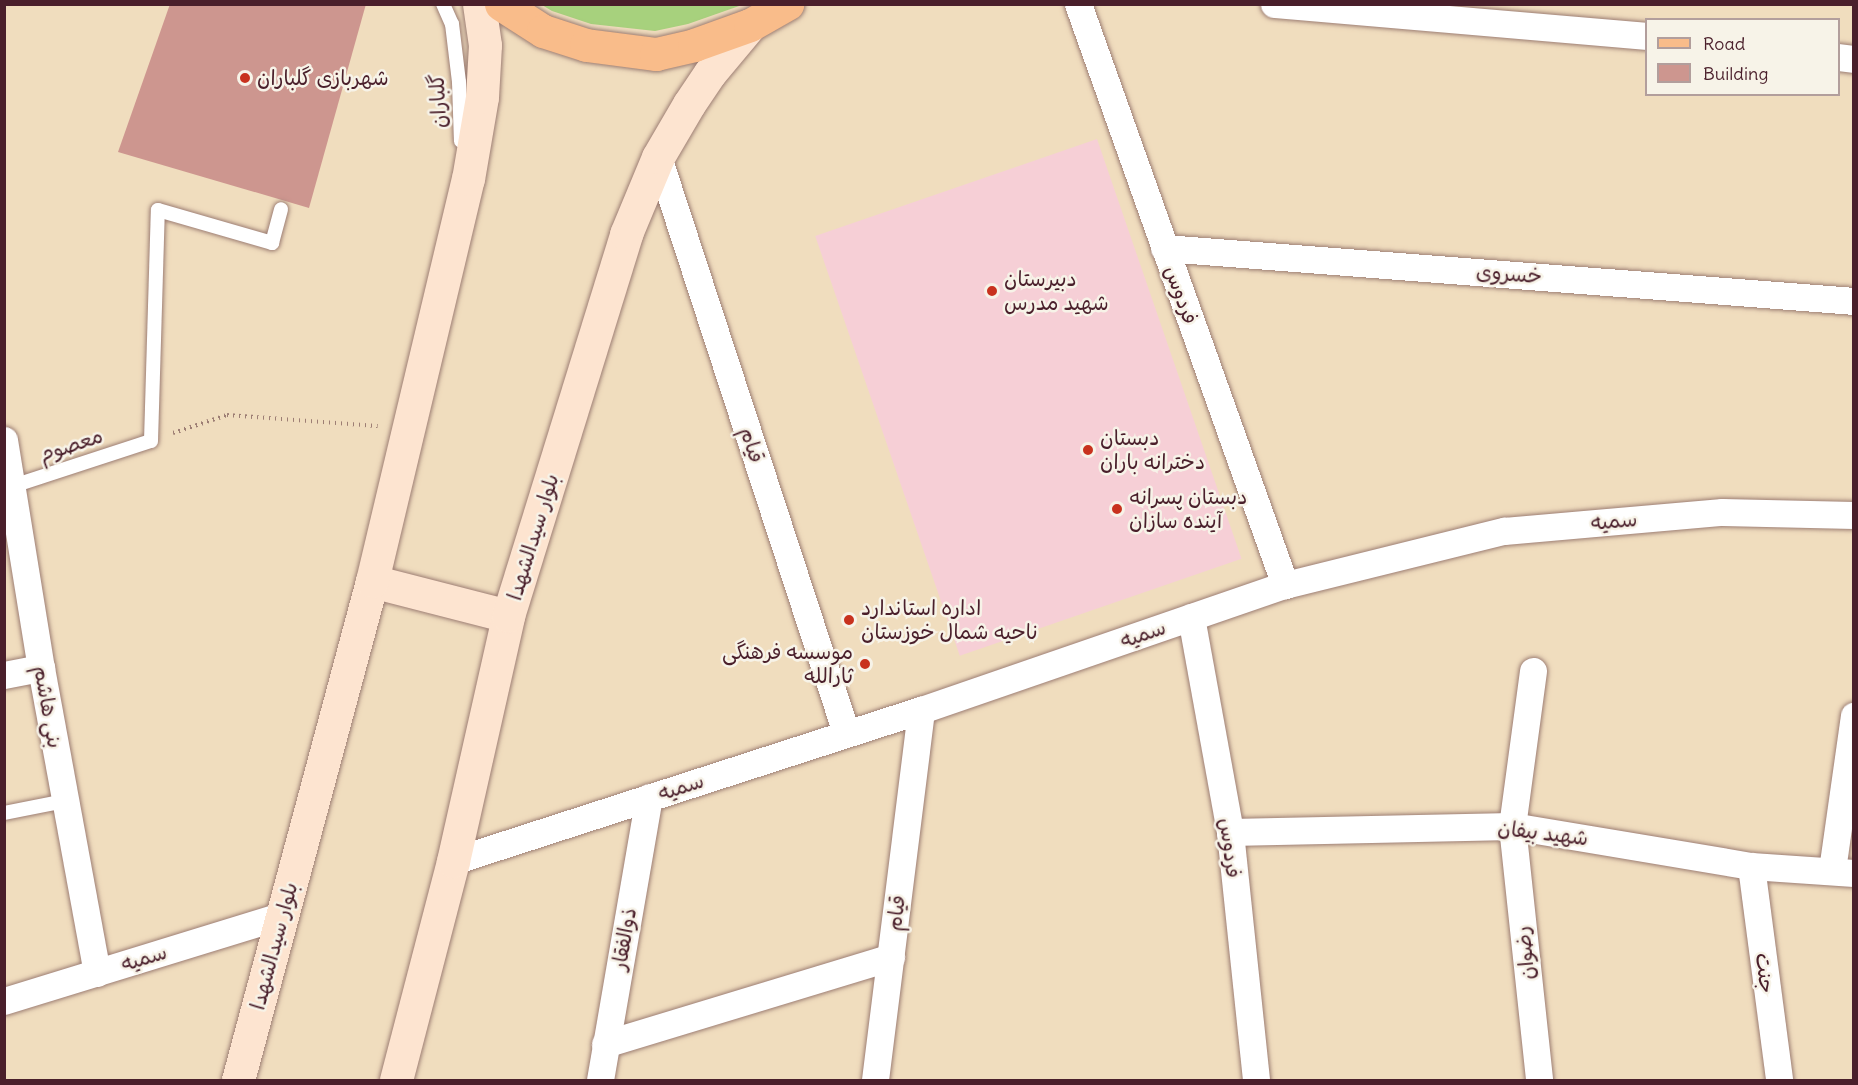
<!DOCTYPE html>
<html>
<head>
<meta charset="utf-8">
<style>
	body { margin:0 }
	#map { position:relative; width:1858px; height:1085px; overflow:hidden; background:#f0ddbe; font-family:Delius,"Playpen Sans Arabic",sans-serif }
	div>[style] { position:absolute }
	.built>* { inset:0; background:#f6cfd6; transform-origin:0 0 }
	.green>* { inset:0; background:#a7d17d }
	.building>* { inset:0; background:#cd968f }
	.path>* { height:4px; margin-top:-2px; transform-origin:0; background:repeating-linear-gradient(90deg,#9d7e74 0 1.5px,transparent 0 6px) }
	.roads { filter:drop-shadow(0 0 2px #9d7e74) drop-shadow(0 0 2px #9d7e74) }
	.lane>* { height:14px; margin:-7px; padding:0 7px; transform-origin:7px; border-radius:7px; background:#fff }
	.street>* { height:27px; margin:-13.5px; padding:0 13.5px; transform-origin:13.5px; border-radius:13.5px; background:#fff }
	.secondary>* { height:33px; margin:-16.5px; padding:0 16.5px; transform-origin:16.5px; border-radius:16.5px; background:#fde4d0 }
	.primary>* { height:33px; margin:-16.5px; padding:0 16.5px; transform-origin:16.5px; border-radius:16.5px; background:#f9bc8a }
	.dots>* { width:16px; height:16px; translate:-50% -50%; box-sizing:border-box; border:3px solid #f7f3e8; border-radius:50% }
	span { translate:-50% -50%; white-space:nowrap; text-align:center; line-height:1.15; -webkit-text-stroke:5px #f7f3e8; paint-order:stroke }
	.poi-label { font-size:21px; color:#4a1f2b }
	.left { translate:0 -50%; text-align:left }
	.right { translate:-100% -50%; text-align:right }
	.street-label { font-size:21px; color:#4a1f2b }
	.frame { position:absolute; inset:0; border:6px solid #4a1f2b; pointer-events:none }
	.legend { position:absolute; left:1645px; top:18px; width:195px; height:78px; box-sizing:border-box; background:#f7f3e8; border:2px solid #b29e9c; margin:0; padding:8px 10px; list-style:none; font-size:18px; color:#4a1f2b }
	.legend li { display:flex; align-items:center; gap:12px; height:30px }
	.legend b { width:30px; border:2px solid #b29e9c }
</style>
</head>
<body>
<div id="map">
	<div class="built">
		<div style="left:1097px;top:139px;width:444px;height:298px;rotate:71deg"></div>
	</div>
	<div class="green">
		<div style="clip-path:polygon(542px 5px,742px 5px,688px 24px,655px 31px,591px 24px,552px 11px)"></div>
	</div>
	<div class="building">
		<div style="clip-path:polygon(170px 4px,366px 4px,309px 208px,118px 152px)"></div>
	</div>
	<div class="path">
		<div style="left:173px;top:433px;width:57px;rotate:-18.4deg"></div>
		<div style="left:227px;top:415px;width:151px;rotate:4.2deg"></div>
	</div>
	<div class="roads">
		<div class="lane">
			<div style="left:443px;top:4px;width:22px;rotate:66deg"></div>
			<div style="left:452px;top:24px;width:58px;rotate:83.1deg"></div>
			<div style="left:459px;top:82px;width:59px;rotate:88.1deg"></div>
			<div style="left:7px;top:488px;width:151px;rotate:-18.1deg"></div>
			<div style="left:151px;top:441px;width:231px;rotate:-88.3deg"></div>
			<div style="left:158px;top:210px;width:119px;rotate:16.1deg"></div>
			<div style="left:272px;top:243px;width:35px;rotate:-75deg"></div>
			<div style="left:4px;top:813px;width:62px;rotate:-11.1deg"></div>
		</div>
		<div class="street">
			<div style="left:1078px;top:4px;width:617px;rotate:70.39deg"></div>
			<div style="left:1274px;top:4px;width:373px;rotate:4.9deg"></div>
			<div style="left:1838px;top:57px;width:16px;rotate:7deg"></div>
			<div style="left:658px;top:157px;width:606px;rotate:71.92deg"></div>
			<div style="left:1164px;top:248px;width:692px;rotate:4.39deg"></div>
			<div style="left:4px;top:440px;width:231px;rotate:80.8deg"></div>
			<div style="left:41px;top:668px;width:310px;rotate:79.6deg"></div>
			<div style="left:1191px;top:617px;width:219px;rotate:79.7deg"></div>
			<div style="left:1230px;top:832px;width:249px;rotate:84deg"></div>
			<div style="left:1533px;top:671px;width:156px;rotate:97.7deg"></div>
			<div style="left:1512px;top:826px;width:255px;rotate:83.9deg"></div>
			<div style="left:4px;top:675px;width:38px;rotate:-11deg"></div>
			<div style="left:1230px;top:832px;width:282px;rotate:-1.2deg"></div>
			<div style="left:1512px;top:826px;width:242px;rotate:9.5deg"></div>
			<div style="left:1751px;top:866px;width:103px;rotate:3.9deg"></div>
			<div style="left:453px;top:861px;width:492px;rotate:-17.9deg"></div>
			<div style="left:921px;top:710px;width:385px;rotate:-19deg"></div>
			<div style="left:1285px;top:585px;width:226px;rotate:-13.9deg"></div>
			<div style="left:1504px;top:531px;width:219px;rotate:-5deg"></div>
			<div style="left:1722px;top:512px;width:132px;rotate:1.3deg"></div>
			<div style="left:1751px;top:866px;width:216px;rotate:82.5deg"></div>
			<div style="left:1832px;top:870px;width:156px;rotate:-81.9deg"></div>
			<div style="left:4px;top:1001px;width:292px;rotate:-17.1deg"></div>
			<div style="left:605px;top:1044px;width:299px;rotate:-16.9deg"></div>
			<div style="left:600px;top:1080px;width:287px;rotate:-80.2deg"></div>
			<div style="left:875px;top:1080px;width:373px;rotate:-82.9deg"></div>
		</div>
		<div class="secondary">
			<div style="left:372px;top:581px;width:140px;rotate:14.4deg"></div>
			<div style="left:238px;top:1080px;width:517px;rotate:-74.97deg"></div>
			<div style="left:372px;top:581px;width:413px;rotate:-76.6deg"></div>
			<div style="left:468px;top:179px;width:83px;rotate:-80.3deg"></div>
			<div style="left:482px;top:97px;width:52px;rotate:-86.7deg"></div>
			<div style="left:485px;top:45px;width:41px;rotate:-98.3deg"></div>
			<div style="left:396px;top:1080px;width:226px;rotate:-75.4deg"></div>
			<div style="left:453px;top:861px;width:251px;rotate:-77.3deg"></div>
			<div style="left:508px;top:616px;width:400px;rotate:-72.8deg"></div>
			<div style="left:626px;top:234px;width:83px;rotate:-67.4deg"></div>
			<div style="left:658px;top:157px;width:61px;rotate:-59.7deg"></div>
			<div style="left:689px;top:104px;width:37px;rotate:-56deg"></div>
			<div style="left:710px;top:73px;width:62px;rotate:-50.2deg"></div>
		</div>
		<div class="primary">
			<div style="left:501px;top:4px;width:50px;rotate:32.7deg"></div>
			<div style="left:543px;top:31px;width:45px;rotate:18deg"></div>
			<div style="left:586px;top:45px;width:71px;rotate:7.3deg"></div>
			<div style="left:656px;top:54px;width:39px;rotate:-13deg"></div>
			<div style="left:694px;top:45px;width:59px;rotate:-19.7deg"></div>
			<div style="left:750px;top:25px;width:43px;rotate:-29.6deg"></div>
		</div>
	</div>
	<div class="dots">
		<div style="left:245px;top:78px;background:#c8321e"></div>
		<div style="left:992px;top:291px;background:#c8321e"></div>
		<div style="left:1088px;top:450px;background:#c8321e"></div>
		<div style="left:1117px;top:509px;background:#c8321e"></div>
		<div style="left:849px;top:620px;background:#c8321e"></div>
		<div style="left:865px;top:664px;background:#c8321e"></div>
	</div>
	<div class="poi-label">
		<span class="left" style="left:257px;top:78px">شهربازی گلباران</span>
		<span class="left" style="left:1004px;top:291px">دبیرستان<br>شهید مدرس</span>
		<span class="left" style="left:1100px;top:450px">دبستان<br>دخترانه باران</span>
		<span class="left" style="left:1129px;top:509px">دبستان پسرانه<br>آینده سازان</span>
		<span class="left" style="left:861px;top:620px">اداره استاندارد<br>ناحیه شمال خوزستان</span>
		<span class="right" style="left:853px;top:664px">موسسه فرهنگی<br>ثارالله</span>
	</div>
	<div class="street-label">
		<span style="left:438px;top:101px;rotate:-93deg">گلباران</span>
		<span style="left:1509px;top:274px;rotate:4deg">خسروی</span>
		<span style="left:1181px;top:295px;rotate:70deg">فردوس</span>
		<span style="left:71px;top:445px;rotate:-18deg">معصوم</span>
		<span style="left:752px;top:445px;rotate:72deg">قیام</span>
		<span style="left:1614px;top:521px;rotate:-5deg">سمیه</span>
		<span style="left:533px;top:537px;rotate:-73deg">بلوار سیدالشهدا</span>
		<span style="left:1143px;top:634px;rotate:-19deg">سمیه</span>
		<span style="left:48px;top:707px;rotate:80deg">بنی هاشم</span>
		<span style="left:681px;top:787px;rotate:-18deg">سمیه</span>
		<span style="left:1543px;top:833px;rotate:7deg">شهید بیفان</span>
		<span style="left:1230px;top:848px;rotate:83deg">فردوس</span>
		<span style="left:896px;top:913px;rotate:-83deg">قیام</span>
		<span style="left:624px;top:939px;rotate:-80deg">ذوالفقار</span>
		<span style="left:274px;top:946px;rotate:-75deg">بلوار سیدالشهدا</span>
		<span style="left:1525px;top:953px;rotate:-96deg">رضوان</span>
		<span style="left:144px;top:958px;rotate:-17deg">سمیه</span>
		<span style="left:1765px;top:973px;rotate:83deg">جنت</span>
	</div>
	<div class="frame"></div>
	<ul class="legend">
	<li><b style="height:8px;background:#f9bc8a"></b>Road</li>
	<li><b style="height:16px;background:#cd968f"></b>Building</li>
	</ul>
</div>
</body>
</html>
